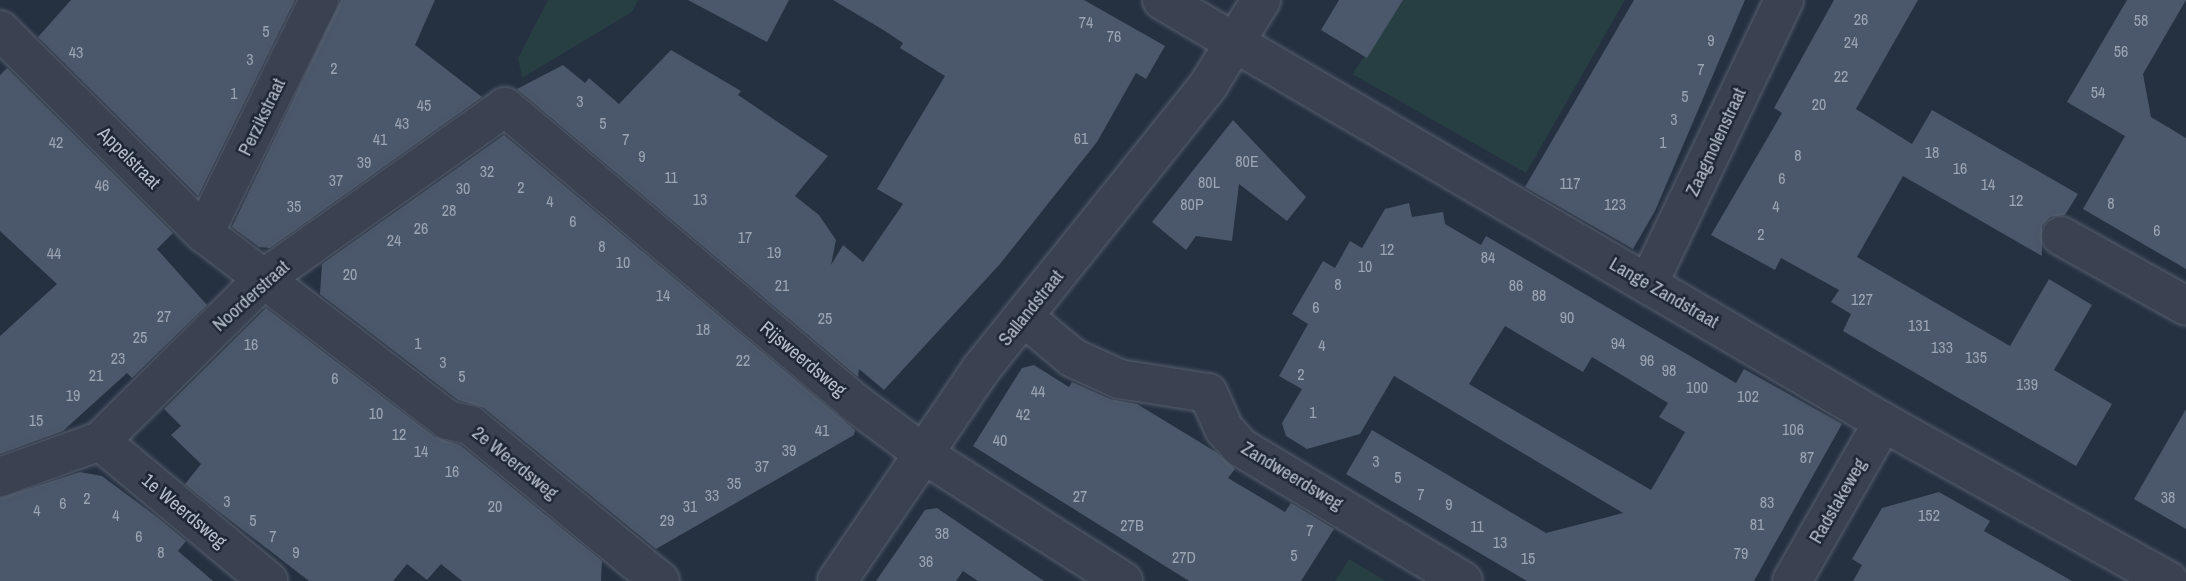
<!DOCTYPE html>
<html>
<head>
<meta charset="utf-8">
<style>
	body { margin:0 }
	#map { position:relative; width:2186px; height:581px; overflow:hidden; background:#253041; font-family:"Archivo Narrow",sans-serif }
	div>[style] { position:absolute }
	.green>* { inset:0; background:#273e42 }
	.building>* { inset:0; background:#4b576a }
	.roads { filter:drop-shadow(0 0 2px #57606e) drop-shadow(0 0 2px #57606e) }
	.minor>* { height:38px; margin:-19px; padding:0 19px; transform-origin:19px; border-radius:19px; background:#3a4251 }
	span { translate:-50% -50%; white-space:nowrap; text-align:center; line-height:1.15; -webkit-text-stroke:5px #1e2736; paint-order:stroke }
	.number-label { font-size:16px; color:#9ba4b3 }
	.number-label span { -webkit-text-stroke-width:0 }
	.street-label { font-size:19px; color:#b6becb }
</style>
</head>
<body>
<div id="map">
	<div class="green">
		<div style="clip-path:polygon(548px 0,638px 0,632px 12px,522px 78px,518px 58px)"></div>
		<div style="clip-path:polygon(1403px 0,1625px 0,1526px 173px,1352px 74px)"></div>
		<div style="clip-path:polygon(1349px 559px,1386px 581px,1335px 581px)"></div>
	</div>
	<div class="building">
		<div style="clip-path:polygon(71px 0,295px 0,198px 196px,38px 37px)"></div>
		<div style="clip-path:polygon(341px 0,435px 0,415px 45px,482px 97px,270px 248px,259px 247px,232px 227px)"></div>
		<div style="clip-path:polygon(688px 0,789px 0,767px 42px)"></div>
		<div style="clip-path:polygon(833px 0,1084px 0,1165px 46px,1146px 79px,1136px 73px,1097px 142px,1000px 264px,884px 390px,859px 369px,858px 377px,517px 89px,563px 65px,585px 83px,589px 78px,619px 104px,671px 50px,741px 91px,738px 95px,828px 156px,795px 196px,819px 215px,836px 240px,831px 265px,843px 245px,863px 262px,903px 204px,877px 189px,945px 76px,900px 48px,903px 43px,885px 31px)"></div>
		<div style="clip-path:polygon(1339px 0,1403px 0,1367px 58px,1321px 30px)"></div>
		<div style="clip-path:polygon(1634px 0,1745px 0,1655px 211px,1633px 249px,1525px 187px)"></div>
		<div style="clip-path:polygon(1834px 0,1918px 0,1856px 109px,1912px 144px,1932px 110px,2078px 194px,2065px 215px,2050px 217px,2042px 226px,2042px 256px,1903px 176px,1857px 257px,2010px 346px,2049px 279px,2092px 305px,2054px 370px,2112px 404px,2076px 466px,1843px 331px,1851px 314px,1831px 302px,1839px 290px,1781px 258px,1775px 270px,1711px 235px,1782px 113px,1774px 108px)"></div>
		<div style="clip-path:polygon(2127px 0,2186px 0,2143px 74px,2151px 117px,2186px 138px,2186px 269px,2083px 209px,2125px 136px,2067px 102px)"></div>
		<div style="clip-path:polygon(7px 68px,173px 233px,157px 249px,207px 305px,132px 378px,127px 373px,63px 431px,0 454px,0 336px,57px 284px,0 231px,0 75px)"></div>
		<div style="clip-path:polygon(1233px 120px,1306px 197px,1287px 221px,1239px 184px,1232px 241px,1196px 236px,1186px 250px,1152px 222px)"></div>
		<div style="clip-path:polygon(504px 135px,855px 430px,854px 435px,656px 549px,484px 408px,458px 400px,320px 294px,322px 264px)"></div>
		<div style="clip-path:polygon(evenodd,1409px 203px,1412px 217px,1443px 212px,1445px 224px,1481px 245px,1486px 236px,1736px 383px,1744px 369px,1842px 424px,1754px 581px,1527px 581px,1346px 474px,1372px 430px,1546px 533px,1623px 513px,1394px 376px,1360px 434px,1307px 449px,1286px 436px,1282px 423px,1302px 389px,1279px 376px,1308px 324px,1292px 314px,1323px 261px,1335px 268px,1350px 241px,1362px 248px,1385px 209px,1409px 203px,1505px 326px,1583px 372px,1592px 357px,1668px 403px,1659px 417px,1685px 432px,1651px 490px,1469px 384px,1505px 326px)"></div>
		<div style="clip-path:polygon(266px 308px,435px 437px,460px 445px,602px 561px,601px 581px,462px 581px,441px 564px,427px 580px,407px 564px,393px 581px,309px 581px,213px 507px,185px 484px,201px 464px,171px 435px,181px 426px,164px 409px)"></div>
		<div style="clip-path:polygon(1034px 365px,1069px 387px,1072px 382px,1110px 399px,1137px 404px,1216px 452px,1235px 469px,1228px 478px,1285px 512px,1291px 503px,1334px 529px,1301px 581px,1189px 581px,973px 446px,1022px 368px)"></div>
		<div style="clip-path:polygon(2186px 409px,2186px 529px,2134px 499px)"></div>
		<div style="clip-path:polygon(80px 472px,102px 476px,157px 517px,186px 541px,178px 551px,213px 581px,0 581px,0 498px)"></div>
		<div style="clip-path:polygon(1939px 492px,1990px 521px,1984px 531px,2072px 581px,1853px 581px,1862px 565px,1852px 559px,1882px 508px)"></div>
		<div style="clip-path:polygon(937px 508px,1044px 581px,978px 581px,963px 571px,956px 581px,876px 581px,925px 510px)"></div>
	</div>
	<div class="roads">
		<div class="minor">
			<div style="left:1162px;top:0;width:835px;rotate:30.34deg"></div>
			<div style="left:1883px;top:422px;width:327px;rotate:29.1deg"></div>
			<div style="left:0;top:30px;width:288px;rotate:44.9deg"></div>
			<div style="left:204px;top:233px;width:307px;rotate:37.5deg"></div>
			<div style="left:448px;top:420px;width:23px;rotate:13deg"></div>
			<div style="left:470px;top:425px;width:246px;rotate:39.4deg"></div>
			<div style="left:204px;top:233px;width:260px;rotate:-63.7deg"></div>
			<div style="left:2061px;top:236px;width:143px;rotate:29.2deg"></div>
			<div style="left:1648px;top:284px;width:315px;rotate:-64.4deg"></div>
			<div style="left:1025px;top:318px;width:62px;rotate:39.8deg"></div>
			<div style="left:1073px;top:358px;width:51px;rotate:24.5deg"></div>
			<div style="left:1119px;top:379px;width:90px;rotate:8.9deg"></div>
			<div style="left:1208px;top:393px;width:39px;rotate:66deg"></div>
			<div style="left:1224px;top:429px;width:24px;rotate:48deg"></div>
			<div style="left:1240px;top:447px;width:260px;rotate:31deg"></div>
			<div style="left:100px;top:441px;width:219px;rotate:39.8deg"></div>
			<div style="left:0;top:477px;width:106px;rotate:-19.8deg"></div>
			<div style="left:100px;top:441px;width:233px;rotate:-44.7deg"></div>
			<div style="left:266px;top:277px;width:293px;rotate:-35.4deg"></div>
			<div style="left:505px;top:107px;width:457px;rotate:40.2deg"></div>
			<div style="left:854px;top:402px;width:89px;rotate:36.7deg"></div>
			<div style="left:925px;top:455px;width:235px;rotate:32.5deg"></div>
			<div style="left:837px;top:581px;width:256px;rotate:-55.8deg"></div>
			<div style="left:981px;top:369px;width:365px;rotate:-51.3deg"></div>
			<div style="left:1209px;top:84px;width:99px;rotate:-58.2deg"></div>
			<div style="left:1792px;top:581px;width:183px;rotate:-60.2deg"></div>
		</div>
	</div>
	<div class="number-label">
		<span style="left:1861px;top:19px">26</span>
		<span style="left:2141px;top:20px">58</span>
		<span style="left:1086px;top:22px">74</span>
		<span style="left:266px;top:31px">5</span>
		<span style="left:1114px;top:36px">76</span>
		<span style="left:1711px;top:40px">9</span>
		<span style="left:1851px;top:42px">24</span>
		<span style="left:2121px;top:51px">56</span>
		<span style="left:76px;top:52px">43</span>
		<span style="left:250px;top:59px">3</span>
		<span style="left:334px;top:68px">2</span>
		<span style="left:1701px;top:69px">7</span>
		<span style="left:1841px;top:76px">22</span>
		<span style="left:2098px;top:92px">54</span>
		<span style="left:234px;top:93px">1</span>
		<span style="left:1685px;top:96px">5</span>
		<span style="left:580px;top:101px">3</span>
		<span style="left:1819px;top:104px">20</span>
		<span style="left:424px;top:105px">45</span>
		<span style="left:1674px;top:119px">3</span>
		<span style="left:402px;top:123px">43</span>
		<span style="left:603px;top:123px">5</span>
		<span style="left:1081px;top:138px">61</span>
		<span style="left:380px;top:139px">41</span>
		<span style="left:626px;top:139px">7</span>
		<span style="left:56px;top:142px">42</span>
		<span style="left:1663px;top:142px">1</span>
		<span style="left:1932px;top:152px">18</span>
		<span style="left:1798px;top:155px">8</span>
		<span style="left:642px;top:156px">9</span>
		<span style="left:1247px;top:161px">80E</span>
		<span style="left:364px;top:162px">39</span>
		<span style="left:1960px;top:168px">16</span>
		<span style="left:487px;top:171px">32</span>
		<span style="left:671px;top:177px">11</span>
		<span style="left:1782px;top:178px">6</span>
		<span style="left:336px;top:180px">37</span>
		<span style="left:1209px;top:182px">80L</span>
		<span style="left:1570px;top:183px">117</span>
		<span style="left:1988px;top:184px">14</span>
		<span style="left:102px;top:185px">46</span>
		<span style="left:521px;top:187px">2</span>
		<span style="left:463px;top:188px">30</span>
		<span style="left:700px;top:199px">13</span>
		<span style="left:2016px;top:200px">12</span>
		<span style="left:550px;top:201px">4</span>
		<span style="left:2111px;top:203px">8</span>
		<span style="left:1192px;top:204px">80P</span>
		<span style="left:1615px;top:204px">123</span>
		<span style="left:294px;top:206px">35</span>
		<span style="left:1776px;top:206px">4</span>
		<span style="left:449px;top:210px">28</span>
		<span style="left:573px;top:221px">6</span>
		<span style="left:421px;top:228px">26</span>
		<span style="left:2157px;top:230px">6</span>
		<span style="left:1761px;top:234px">2</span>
		<span style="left:745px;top:237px">17</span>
		<span style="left:394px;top:240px">24</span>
		<span style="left:602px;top:246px">8</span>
		<span style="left:1387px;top:249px">12</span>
		<span style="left:774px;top:252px">19</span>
		<span style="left:54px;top:253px">44</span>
		<span style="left:1488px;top:257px">84</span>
		<span style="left:623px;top:262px">10</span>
		<span style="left:1365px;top:266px">10</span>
		<span style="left:350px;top:274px">20</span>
		<span style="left:1338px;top:284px">8</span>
		<span style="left:782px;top:285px">21</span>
		<span style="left:1516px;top:285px">86</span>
		<span style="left:663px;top:295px">14</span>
		<span style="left:1539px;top:295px">88</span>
		<span style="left:1862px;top:299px">127</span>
		<span style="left:1316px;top:307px">6</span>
		<span style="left:164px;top:316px">27</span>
		<span style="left:1567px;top:317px">90</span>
		<span style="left:825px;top:318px">25</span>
		<span style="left:1919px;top:325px">131</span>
		<span style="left:703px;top:329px">18</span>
		<span style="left:140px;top:337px">25</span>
		<span style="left:418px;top:343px">1</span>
		<span style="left:1618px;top:343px">94</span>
		<span style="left:251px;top:344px">16</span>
		<span style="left:1322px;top:345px">4</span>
		<span style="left:1942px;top:347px">133</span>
		<span style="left:1976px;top:357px">135</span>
		<span style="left:118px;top:358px">23</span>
		<span style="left:743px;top:360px">22</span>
		<span style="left:1647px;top:360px">96</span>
		<span style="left:443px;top:362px">3</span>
		<span style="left:1669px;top:370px">98</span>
		<span style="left:1301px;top:374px">2</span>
		<span style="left:96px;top:375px">21</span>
		<span style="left:462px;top:376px">5</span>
		<span style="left:335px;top:378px">6</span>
		<span style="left:2027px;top:384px">139</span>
		<span style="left:1697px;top:387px">100</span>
		<span style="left:1038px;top:391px">44</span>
		<span style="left:73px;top:395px">19</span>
		<span style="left:1748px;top:396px">102</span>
		<span style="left:1313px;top:412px">1</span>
		<span style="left:376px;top:413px">10</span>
		<span style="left:1023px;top:414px">42</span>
		<span style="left:36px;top:420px">15</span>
		<span style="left:1793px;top:429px">106</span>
		<span style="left:822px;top:430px">41</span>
		<span style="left:399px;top:434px">12</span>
		<span style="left:1000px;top:440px">40</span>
		<span style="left:789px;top:450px">39</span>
		<span style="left:421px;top:451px">14</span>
		<span style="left:1807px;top:457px">87</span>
		<span style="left:1376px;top:461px">3</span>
		<span style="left:762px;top:466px">37</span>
		<span style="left:452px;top:471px">16</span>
		<span style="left:1398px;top:477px">5</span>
		<span style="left:734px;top:483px">35</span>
		<span style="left:1421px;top:494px">7</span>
		<span style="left:712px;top:495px">33</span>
		<span style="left:1080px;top:496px">27</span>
		<span style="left:2168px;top:497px">38</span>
		<span style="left:87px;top:498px">2</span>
		<span style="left:227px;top:501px">3</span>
		<span style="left:1767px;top:502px">83</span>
		<span style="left:63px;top:503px">6</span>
		<span style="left:1449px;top:504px">9</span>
		<span style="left:495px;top:506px">20</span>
		<span style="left:690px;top:506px">31</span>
		<span style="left:37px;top:510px">4</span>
		<span style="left:116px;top:515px">4</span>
		<span style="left:1929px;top:515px">152</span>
		<span style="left:253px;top:520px">5</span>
		<span style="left:667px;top:520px">29</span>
		<span style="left:1757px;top:524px">81</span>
		<span style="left:1132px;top:525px">27B</span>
		<span style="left:1477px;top:526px">11</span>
		<span style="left:1310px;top:530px">7</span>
		<span style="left:942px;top:533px">38</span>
		<span style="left:139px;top:536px">6</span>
		<span style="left:273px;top:536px">7</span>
		<span style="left:1500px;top:542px">13</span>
		<span style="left:161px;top:552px">8</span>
		<span style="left:296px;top:552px">9</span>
		<span style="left:1741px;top:553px">79</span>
		<span style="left:1294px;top:555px">5</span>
		<span style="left:1184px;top:557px">27D</span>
		<span style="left:1528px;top:558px">15</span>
		<span style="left:926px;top:561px">36</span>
	</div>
	<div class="street-label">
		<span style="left:262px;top:117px;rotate:-64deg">Perzikstraat</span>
		<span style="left:1716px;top:142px;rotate:-65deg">Zaagmolenstraat</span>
		<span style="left:129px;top:158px;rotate:45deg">Appelstraat</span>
		<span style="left:1664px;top:293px;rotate:30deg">Lange Zandstraat</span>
		<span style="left:251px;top:296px;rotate:-42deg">Noorderstraat</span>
		<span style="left:1031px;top:308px;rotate:-51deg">Sallandstraat</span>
		<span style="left:803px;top:359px;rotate:40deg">Rijsweerdsweg</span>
		<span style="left:515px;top:463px;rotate:39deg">2e Weerdsweg</span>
		<span style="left:1292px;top:476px;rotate:31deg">Zandweerdsweg</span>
		<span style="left:1838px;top:501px;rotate:-60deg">Radstakeweg</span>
		<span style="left:184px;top:511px;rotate:40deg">1e Weerdsweg</span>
	</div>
</div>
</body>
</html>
